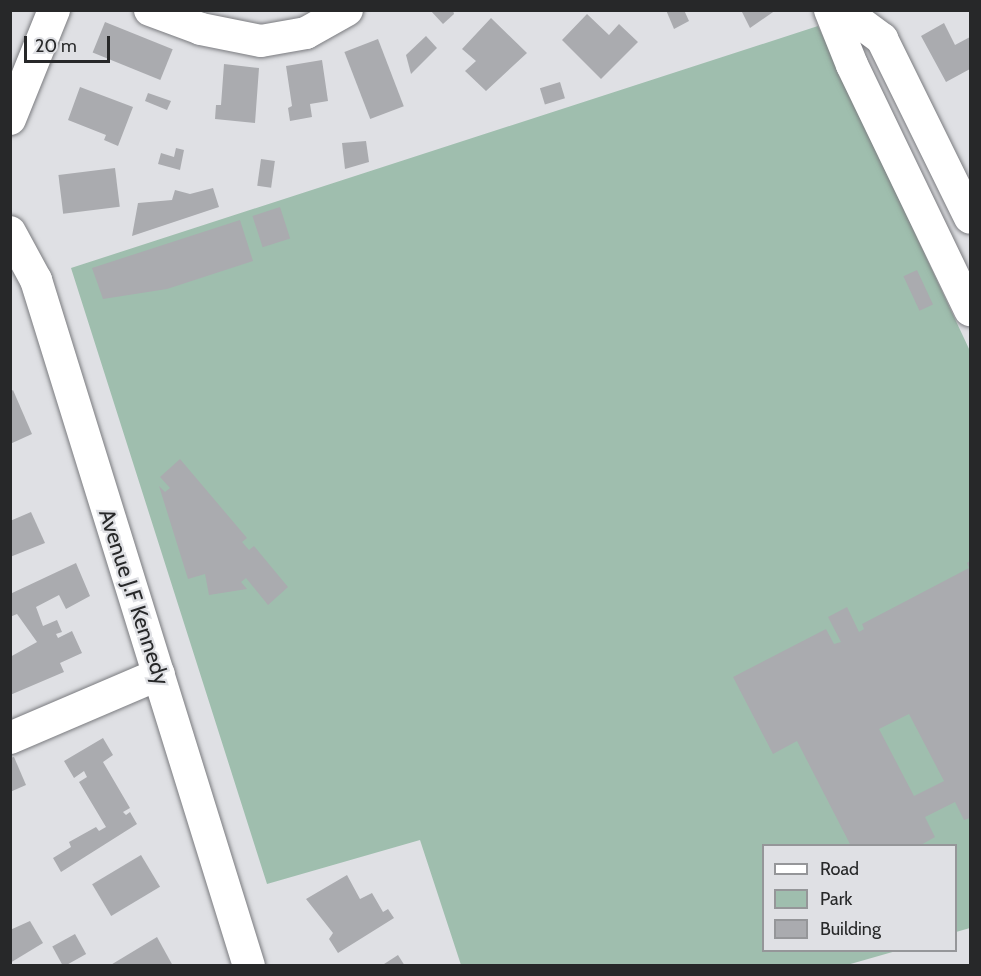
<!DOCTYPE html>
<html>
<head>
<meta charset="utf-8">
<style>
	body { margin:0 }
	#map { position:relative; width:981px; height:976px; overflow:hidden; background:#dfe0e4; font-family:Cabin,sans-serif }
	div>[style] { position:absolute }
	.green>* { inset:0; background:#9fbeae }
	.building>* { inset:0; background:#aaabaf; transform-origin:0 0 }
	.roads { filter:drop-shadow(0 0 2px #7a7b7f) drop-shadow(0 0 2px #7a7b7f) }
	.street>* { height:32px; margin:-16px; padding:0 16px; transform-origin:16px; border-radius:16px; background:#fff }
	span { translate:-50% -50%; white-space:nowrap; text-align:center; line-height:1.15; -webkit-text-stroke:4.5px #dfe0e4; paint-order:stroke }
	.street-label { font-size:22px; color:#272829 }
	.frame { position:absolute; inset:0; border:12px solid #272829; pointer-events:none }
	.legend { position:absolute; left:762px; top:844px; width:195px; height:108px; box-sizing:border-box; background:#dfe0e4; border:2px solid #959699; margin:0; padding:8px 10px; list-style:none; font-size:18px; color:#272829 }
	.legend li { display:flex; align-items:center; gap:12px; height:30px }
	.legend b { width:30px; border:2px solid #959699 }
	.scale { position:absolute; left:24px; top:36px; width:86px; height:27px; box-sizing:border-box; border:3px solid #272829; border-top:0; padding-left:8px; font-size:18px; line-height:21px; white-space:nowrap; color:#272829; -webkit-text-stroke:4px #dfe0e4; paint-order:stroke }
</style>
</head>
<body>
<div id="map">
	<div class="green">
		<div style="clip-path:polygon(818px 26px,970px 351px,970px 928px,956px 932px,956px 846px,764px 846px,764px 950px,896px 951px,847px 965px,461px 965px,420px 840px,267px 884px,71px 268px)"></div>
	</div>
	<div class="building">
		<div style="clip-path:polygon(430px 10px,453px 10px,454px 14px,443px 24px)"></div>
		<div style="clip-path:polygon(666px 10px,684px 10px,689px 21px,674px 29px)"></div>
		<div style="clip-path:polygon(741px 10px,776px 10px,750px 28px)"></div>
		<div style="clip-path:polygon(587px 14px,609px 35px,619px 24px,638px 42px,601px 79px,562px 40px)"></div>
		<div style="clip-path:polygon(491px 18px,527px 53px,486px 91px,465px 71px,476px 61px,462px 49px)"></div>
		<div style="left:105px;top:22px;width:73px;height:33px;rotate:22deg"></div>
		<div style="clip-path:polygon(944px 23px,955px 45px,970px 37px,970px 69px,946px 82px,921px 36px)"></div>
		<div style="clip-path:polygon(426px 36px,437px 48px,411px 74px,406px 55px)"></div>
		<div style="left:378px;top:39px;width:72px;height:36px;rotate:69deg"></div>
		<div style="clip-path:polygon(322px 60px,328px 101px,310px 104px,312px 117px,290px 121px,288px 108px,292px 106px,286px 66px)"></div>
		<div style="clip-path:polygon(224px 64px,259px 68px,255px 123px,215px 119px,216px 105px,221px 105px)"></div>
		<div style="left:560px;top:82px;width:17px;height:21px;rotate:73deg"></div>
		<div style="clip-path:polygon(80px 87px,133px 107px,118px 146px,104px 140px,106px 135px,68px 120px)"></div>
		<div style="clip-path:polygon(148px 93px,171px 101px,167px 110px,145px 101px)"></div>
		<div style="clip-path:polygon(366px 141px,369px 162px,345px 169px,342px 143px)"></div>
		<div style="clip-path:polygon(176px 148px,184px 150px,180px 170px,158px 164px,161px 153px,174px 157px)"></div>
		<div style="left:261px;top:159px;width:14px;height:27px;rotate:8deg"></div>
		<div style="left:115px;top:168px;width:39px;height:57px;rotate:83deg"></div>
		<div style="clip-path:polygon(213px 188px,219px 207px,132px 236px,138px 203px,172px 200px,175px 190px,190px 194px)"></div>
		<div style="left:280px;top:207px;width:33px;height:29px;rotate:72deg"></div>
		<div style="clip-path:polygon(240px 220px,253px 261px,167px 289px,103px 299px,92px 268px)"></div>
		<div style="left:917px;top:270px;width:38px;height:15px;rotate:65deg"></div>
		<div style="clip-path:polygon(13px 390px,32px 434px,10px 444px,10px 392px)"></div>
		<div style="clip-path:polygon(180px 459px,247px 538px,242px 542px,249px 550px,254px 546px,288px 587px,268px 605px,246px 578px,241px 582px,247px 589px,209px 595px,205px 574px,188px 579px,159px 486px,165px 492px,170px 488px,160px 477px)"></div>
		<div style="clip-path:polygon(31px 512px,45px 543px,10px 557px,10px 521px)"></div>
		<div style="clip-path:polygon(evenodd,970px 561px,970px 818px,964px 820px,955px 802px,925px 817px,935px 837px,919px 846px,851px 846px,797px 741px,773px 754px,733px 677px,826px 629px,834px 644px,841px 642px,828px 617px,847px 607px,859px 632px,864px 629px,862px 624px,969px 568px,967px 563px,970px 561px,909px 714px,944px 781px,914px 796px,879px 729px,909px 714px)"></div>
		<div style="clip-path:polygon(76px 563px,90px 596px,66px 609px,59px 595px,36px 607px,43px 626px,57px 620px,62px 632px,56px 634px,58px 638px,72px 631px,82px 653px,60px 663px,64px 672px,10px 695px,10px 657px,37px 642px,17px 614px,10px 617px,10px 594px)"></div>
		<div style="clip-path:polygon(103px 738px,113px 755px,103px 762px,130px 808px,123px 812px,126px 815px,130px 812px,137px 824px,61px 872px,53px 858px,71px 847px,69px 842px,96px 827px,99px 831px,106px 827px,79px 782px,87px 777px,84px 771px,74px 778px,64px 761px)"></div>
		<div style="clip-path:polygon(14px 757px,26px 785px,10px 792px,10px 758px)"></div>
		<div style="left:141px;top:855px;width:37px;height:57px;rotate:59deg"></div>
		<div style="clip-path:polygon(347px 875px,360px 899px,372px 893px,383px 912px,388px 909px,394px 918px,338px 953px,329px 939px,333px 933px,306px 899px)"></div>
		<div style="clip-path:polygon(30px 921px,43px 943px,10px 963px,10px 930px)"></div>
		<div style="left:75px;top:934px;width:23px;height:26px;rotate:61deg"></div>
		<div style="clip-path:polygon(157px 937px,173px 966px,109px 966px)"></div>
		<div style="clip-path:polygon(398px 955px,405px 966px,381px 966px)"></div>
	</div>
	<div class="roads">
		<div class="street">
			<div style="left:150px;top:10px;width:54px;rotate:20.4deg"></div>
			<div style="left:201px;top:29px;width:61px;rotate:11.3deg"></div>
			<div style="left:261px;top:41px;width:46px;rotate:-10.1deg"></div>
			<div style="left:306px;top:33px;width:47px;rotate:-29.3deg"></div>
			<div style="left:830px;top:10px;width:59px;rotate:68.2deg"></div>
			<div style="left:852px;top:65px;width:272px;rotate:64.3deg"></div>
			<div style="left:843px;top:10px;width:49px;rotate:36.6deg"></div>
			<div style="left:882px;top:39px;width:199px;rotate:63.8deg"></div>
			<div style="left:10px;top:119px;width:118px;rotate:-68deg"></div>
			<div style="left:10px;top:232px;width:55px;rotate:61.6deg"></div>
			<div style="left:36px;top:280px;width:718px;rotate:72.75deg"></div>
			<div style="left:10px;top:738px;width:162px;rotate:-23.2deg"></div>
		</div>
	</div>
	<div class="street-label">
		<span style="left:134px;top:597px;rotate:72deg">Avenue J.F Kennedy</span>
	</div>
	<div class="frame"></div>
	<ul class="legend">
	<li><b style="height:8px;background:#fff"></b>Road</li>
	<li><b style="height:16px;background:#9fbeae"></b>Park</li>
	<li><b style="height:16px;background:#aaabaf"></b>Building</li>
	</ul>
	<div class="scale">20 m</div>
</div>
</body>
</html>
